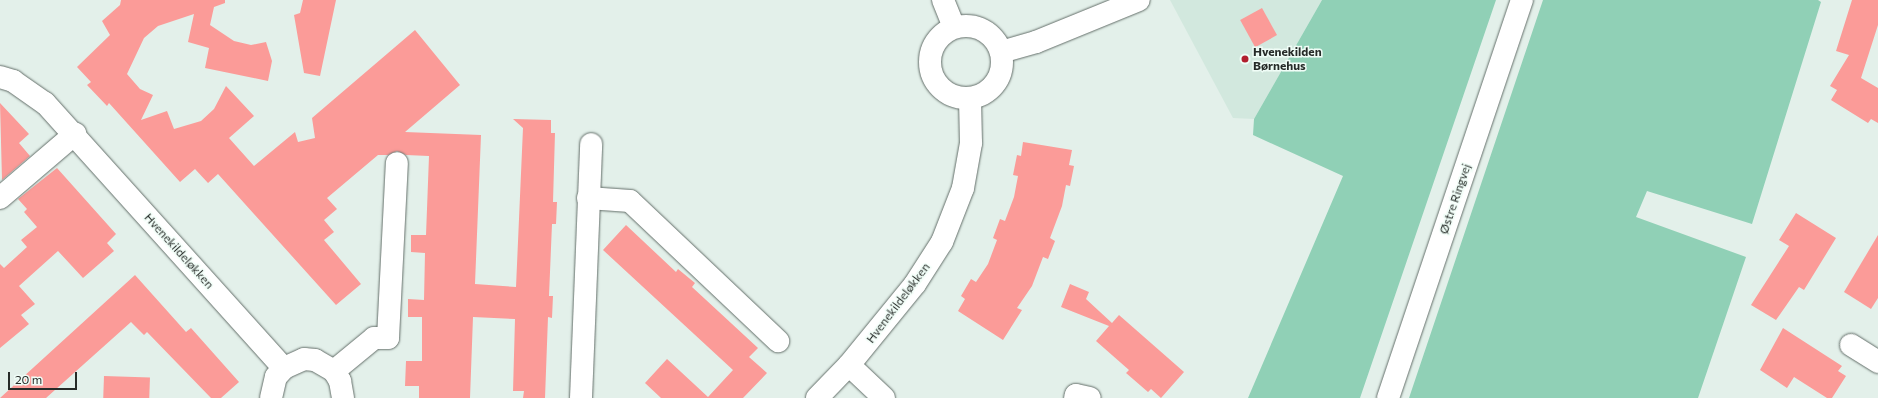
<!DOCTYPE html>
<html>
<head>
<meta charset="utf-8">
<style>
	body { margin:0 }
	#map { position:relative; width:1878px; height:398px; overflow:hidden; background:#e3f0ea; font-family:Commissioner,sans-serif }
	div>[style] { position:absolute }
	.built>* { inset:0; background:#d2e8de }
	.green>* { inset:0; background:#90d0b6 }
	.building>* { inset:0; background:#fb9b98; transform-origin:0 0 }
	.roads { filter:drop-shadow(0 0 1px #646f6a) drop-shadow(0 0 1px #646f6a) }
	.minor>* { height:22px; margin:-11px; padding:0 11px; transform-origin:11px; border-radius:11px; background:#fff }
	.minor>.ring { margin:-11px; padding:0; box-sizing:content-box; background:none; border:22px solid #fff; border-radius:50% }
	.major>* { height:22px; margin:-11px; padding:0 11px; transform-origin:11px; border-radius:11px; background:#fff }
	.dots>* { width:11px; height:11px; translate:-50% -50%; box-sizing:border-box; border:2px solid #f0fdf7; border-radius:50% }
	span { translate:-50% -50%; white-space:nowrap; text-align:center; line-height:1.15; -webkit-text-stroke:3px #f0fdf7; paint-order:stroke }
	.poi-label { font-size:12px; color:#262b28; font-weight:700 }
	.left { translate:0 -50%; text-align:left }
	.street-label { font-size:12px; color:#262b28 }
	.scale { position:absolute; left:8px; top:372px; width:69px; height:18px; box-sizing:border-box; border:2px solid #262b28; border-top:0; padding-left:5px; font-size:12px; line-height:14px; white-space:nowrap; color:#262b28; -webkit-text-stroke:3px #f0fdf7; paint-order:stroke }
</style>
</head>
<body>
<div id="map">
	<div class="built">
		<div style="clip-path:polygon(1170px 0,1322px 0,1254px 119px,1233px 118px)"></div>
	</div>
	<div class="green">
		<div style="clip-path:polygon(1322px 0,1496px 0,1360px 398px,1248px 398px,1343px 176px,1253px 135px,1254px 119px)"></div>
		<div style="clip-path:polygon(1543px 0,1818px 0,1821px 2px,1752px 224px,1647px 191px,1636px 217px,1746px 257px,1698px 398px,1409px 398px)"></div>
	</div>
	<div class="building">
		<div style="clip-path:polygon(121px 0,225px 0,225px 3px,214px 7px,210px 25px,234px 41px,251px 45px,266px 42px,272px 61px,268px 81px,205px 68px,209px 48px,188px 42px,194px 14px,158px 26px,144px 38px,127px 74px,140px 89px,153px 95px,141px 120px,167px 111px,174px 129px,201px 121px,214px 109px,226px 86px,254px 116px,229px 138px,254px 166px,295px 132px,298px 142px,315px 138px,312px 118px,415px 30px,460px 85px,405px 132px,481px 135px,475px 284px,516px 287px,523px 128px,513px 119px,551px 120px,551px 133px,555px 133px,553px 202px,557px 202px,556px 224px,552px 224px,549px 296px,553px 296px,552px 318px,548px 317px,545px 398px,523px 398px,524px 391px,513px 391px,515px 319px,473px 317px,470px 398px,419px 398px,419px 386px,405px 386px,406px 361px,422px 361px,422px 317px,408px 317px,408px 299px,424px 300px,425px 253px,411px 252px,411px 235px,426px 235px,429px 156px,406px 155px,397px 151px,388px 155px,378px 155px,327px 198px,337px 209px,324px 220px,334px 232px,324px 240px,361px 284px,336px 305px,218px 174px,208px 183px,195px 169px,180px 182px,109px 103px,107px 106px,87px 85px,91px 82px,77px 67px,110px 35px,102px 21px,120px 5px)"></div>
		<div style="clip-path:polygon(303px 0,336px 0,320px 76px,304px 73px,294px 15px,300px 13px)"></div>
		<div style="clip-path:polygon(1852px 0,1878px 0,1878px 25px,1861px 78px,1878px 88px,1878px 123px,1871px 119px,1868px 123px,1831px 100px,1837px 90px,1830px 86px,1849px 55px,1836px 51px)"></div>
		<div style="left:1262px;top:8px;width:31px;height:25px;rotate:61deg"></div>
		<div style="clip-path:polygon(0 103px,29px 134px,19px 143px,30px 156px,2px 180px)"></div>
		<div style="clip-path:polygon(1023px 142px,1072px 150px,1069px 165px,1074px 166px,1070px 186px,1066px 185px,1062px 206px,1050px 238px,1055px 241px,1048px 259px,1043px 257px,1032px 286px,1017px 308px,1022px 310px,1003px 340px,958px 311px,965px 299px,961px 296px,971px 279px,976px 282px,988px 264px,997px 240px,993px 238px,1000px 219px,1005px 221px,1014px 197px,1018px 176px,1013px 175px,1017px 155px,1021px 156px)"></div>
		<div style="clip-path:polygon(57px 168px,116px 234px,107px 243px,114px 251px,83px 278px,58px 251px,19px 286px,35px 304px,21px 315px,29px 324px,0 348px,0 264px,4px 268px,27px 247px,21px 240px,37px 227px,24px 212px,27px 209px,18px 199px)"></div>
		<div style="clip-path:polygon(1796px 213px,1836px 238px,1804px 290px,1799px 287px,1776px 320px,1751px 305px,1789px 246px,1779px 240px)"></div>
		<div style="clip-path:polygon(626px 225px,676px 272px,678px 269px,695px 283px,692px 287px,758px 348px,749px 357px,767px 373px,743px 398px,661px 398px,645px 383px,667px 359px,708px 397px,733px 370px,603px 250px)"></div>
		<div style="clip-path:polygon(1878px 235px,1878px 298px,1871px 309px,1844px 292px)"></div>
		<div style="clip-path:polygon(135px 275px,186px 332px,191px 328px,239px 382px,221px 398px,211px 398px,147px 332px,144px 335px,131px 322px,46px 398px,0 398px)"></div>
		<div style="clip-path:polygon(1070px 284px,1089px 292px,1086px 299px,1112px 323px,1119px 315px,1184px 372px,1161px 398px,1151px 389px,1148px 392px,1126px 373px,1129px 370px,1096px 341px,1109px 326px,1061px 307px)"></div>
		<div style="clip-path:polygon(1783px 328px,1842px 366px,1838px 371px,1846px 376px,1832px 398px,1827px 398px,1794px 377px,1787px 388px,1760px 370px)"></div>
		<div style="left:104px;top:376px;width:46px;height:22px;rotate:2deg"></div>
	</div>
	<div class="roads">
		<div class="minor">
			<div style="left:943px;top:0;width:29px;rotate:68deg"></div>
			<div class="ring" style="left:930px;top:26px;width:50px;height:50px"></div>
			<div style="left:1001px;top:52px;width:36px;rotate:-16deg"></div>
			<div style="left:1036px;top:42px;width:111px;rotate:-22.2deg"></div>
			<div style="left:0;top:77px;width:14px;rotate:17deg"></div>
			<div style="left:13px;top:81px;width:39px;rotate:35deg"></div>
			<div style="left:45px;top:103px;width:357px;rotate:48deg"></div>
			<div style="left:0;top:198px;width:99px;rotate:-40.5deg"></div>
			<div style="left:588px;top:198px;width:42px;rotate:4.1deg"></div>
			<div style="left:630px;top:201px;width:204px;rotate:43.4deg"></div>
			<div style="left:1851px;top:345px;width:32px;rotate:32deg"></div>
			<div style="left:849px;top:365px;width:48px;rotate:43.3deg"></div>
			<div style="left:334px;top:371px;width:52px;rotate:-39.5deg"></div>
			<div style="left:374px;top:338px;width:14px"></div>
			<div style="left:388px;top:338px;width:175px;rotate:-87.1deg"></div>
			<div style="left:271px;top:398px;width:22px;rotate:-77deg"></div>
			<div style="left:276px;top:377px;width:12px;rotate:-48deg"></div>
			<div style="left:284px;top:368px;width:22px;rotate:-24deg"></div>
			<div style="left:304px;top:359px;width:11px;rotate:5deg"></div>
			<div style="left:315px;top:360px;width:22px;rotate:30deg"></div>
			<div style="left:334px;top:371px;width:12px;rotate:59deg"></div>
			<div style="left:340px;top:381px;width:17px;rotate:80deg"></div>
			<div style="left:581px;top:398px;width:254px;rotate:-87.7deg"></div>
			<div style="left:817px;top:398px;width:46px;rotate:-45.9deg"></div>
			<div style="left:849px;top:365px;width:104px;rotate:-50.8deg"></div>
			<div style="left:915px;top:284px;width:50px;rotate:-57.3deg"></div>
			<div style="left:942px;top:242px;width:58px;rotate:-68.7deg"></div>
			<div style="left:963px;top:188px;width:46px;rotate:-79.9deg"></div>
			<div style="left:971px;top:143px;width:45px;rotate:-91.3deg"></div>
			<div style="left:1075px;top:398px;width:3px;rotate:-72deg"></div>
			<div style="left:1076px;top:395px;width:14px;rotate:12deg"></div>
		</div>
		<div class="major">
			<div style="left:1388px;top:398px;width:420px;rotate:-71.4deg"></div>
		</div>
	</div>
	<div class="dots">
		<div style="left:1245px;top:59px;background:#b11e2e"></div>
	</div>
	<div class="poi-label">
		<span class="left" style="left:1253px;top:59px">Hvenekilden<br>Børnehus</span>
	</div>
	<div class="street-label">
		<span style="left:1455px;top:199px;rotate:-71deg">Østre Ringvej</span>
		<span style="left:179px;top:251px;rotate:48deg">Hvenekildeløkken</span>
		<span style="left:898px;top:303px;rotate:-53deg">Hvenekildeløkken</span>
	</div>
	<div class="scale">20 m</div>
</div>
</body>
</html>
